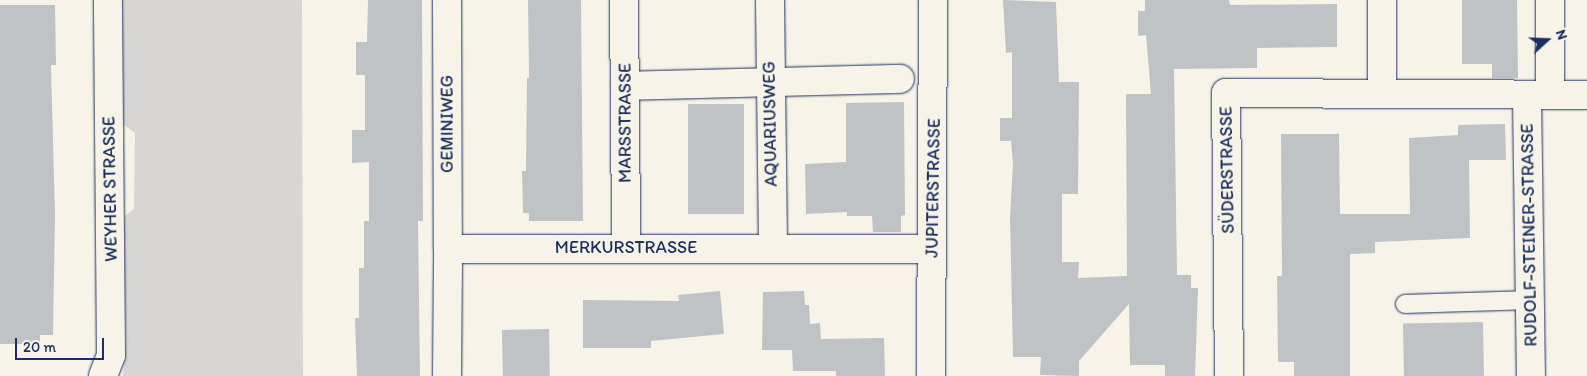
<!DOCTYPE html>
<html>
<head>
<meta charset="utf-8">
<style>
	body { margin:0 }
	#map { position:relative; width:1587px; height:376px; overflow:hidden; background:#f7f3e8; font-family:Itim,sans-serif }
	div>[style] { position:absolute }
	.green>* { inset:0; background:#d7d6d4 }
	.building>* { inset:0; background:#c0c3c5; transform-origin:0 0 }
	.roads { filter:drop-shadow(0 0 1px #1b2f5e) drop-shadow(0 0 1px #1b2f5e) }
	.service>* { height:18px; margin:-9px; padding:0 9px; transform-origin:9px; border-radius:9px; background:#f7f3e8 }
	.minor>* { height:28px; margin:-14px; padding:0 14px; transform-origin:14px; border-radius:14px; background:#f7f3e8 }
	span { translate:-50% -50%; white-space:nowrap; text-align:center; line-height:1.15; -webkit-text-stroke:4px #f7f3e8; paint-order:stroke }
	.street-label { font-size:18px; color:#1b2f5e }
	.north { position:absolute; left:1522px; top:15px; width:50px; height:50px; -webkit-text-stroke:4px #f7f3e8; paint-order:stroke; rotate:70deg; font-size:14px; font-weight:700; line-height:20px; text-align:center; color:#1b2f5e }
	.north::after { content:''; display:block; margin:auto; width:18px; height:22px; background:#1b2f5e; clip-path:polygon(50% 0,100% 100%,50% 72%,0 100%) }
	.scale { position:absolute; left:15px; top:338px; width:89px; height:22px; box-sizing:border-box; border:2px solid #1b2f5e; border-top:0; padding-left:6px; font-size:15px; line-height:18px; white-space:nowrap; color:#1b2f5e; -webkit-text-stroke:4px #f7f3e8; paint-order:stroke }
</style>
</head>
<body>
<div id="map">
	<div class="green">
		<div style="clip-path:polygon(118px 0,302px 0,303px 376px,123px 376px,126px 337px,123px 217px,134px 209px,135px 133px,123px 124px,123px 48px,118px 43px)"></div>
	</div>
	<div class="building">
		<div style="clip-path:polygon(368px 0,422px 0,423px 221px,418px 221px,420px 376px,357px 376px,355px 318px,359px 318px,359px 268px,364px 268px,364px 221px,369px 221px,369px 162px,352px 163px,352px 130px,365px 130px,365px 75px,356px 75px,356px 42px,367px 42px)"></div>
		<div style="clip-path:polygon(528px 0,581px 0,583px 221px,529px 221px,529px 213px,523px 213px,522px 171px,526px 171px,527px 78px,529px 78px)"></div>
		<div style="clip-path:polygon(1003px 0,1056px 2px,1059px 82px,1079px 82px,1078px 194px,1062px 194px,1062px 262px,1079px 262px,1078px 278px,1127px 276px,1126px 94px,1151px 94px,1146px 35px,1138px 36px,1138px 11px,1145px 11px,1145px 0,1229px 0,1230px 5px,1337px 4px,1337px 47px,1257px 48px,1257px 68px,1174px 69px,1177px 275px,1191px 275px,1191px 288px,1198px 288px,1195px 376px,1165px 376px,1165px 365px,1130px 365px,1129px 304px,1079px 361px,1079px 376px,1040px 375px,1041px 357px,1013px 357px,1010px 217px,1013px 164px,1011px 141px,1000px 141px,1000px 118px,1012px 118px,1012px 52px,1006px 53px)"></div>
		<div style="clip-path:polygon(1462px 0,1517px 0,1518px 78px,1492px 78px,1492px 64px,1462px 64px)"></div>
		<div style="clip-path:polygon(0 5px,55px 5px,56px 65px,51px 65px,55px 215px,53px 335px,40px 335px,40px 344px,0 344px)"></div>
		<div style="clip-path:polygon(904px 102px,905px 215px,901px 216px,901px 232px,873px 232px,872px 216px,847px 216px,847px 212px,806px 214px,805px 164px,846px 162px,846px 103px)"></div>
		<div style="left:688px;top:104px;width:56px;height:110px"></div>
		<div style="clip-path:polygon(1505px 124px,1506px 160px,1469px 160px,1470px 238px,1375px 242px,1375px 253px,1350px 254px,1350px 376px,1294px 376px,1294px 362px,1278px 362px,1277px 276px,1282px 276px,1281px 134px,1339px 134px,1340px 214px,1410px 214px,1409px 138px,1458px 135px,1458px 125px)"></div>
		<div style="clip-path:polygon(720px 291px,724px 334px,651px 341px,651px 348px,583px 348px,583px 300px,679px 301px,678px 295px)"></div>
		<div style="clip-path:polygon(804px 291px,805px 305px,809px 305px,810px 324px,820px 323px,821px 339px,884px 338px,885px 376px,836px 376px,836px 371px,793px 371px,792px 350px,762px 350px,763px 292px)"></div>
		<div style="left:1483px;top:322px;width:54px;height:80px;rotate:89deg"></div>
		<div style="left:549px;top:329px;width:47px;height:47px;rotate:89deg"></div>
	</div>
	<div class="roads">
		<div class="service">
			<div style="left:1405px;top:304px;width:126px;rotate:-1.8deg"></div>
		</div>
		<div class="minor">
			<div style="left:447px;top:0;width:249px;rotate:89.8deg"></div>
			<div style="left:624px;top:0;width:247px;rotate:89.5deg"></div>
			<div style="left:770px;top:0;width:247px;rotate:89.3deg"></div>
			<div style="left:1382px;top:0;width:93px;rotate:90deg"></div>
			<div style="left:1550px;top:0;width:94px;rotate:90deg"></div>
			<div style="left:625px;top:86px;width:275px;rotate:-1.5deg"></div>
			<div style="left:1527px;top:95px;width:281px;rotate:89.2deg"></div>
			<div style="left:103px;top:376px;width:22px;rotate:-69deg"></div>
			<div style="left:111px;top:355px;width:355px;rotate:-90.5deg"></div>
			<div style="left:447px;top:376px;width:127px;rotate:-89.5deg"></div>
			<div style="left:448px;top:249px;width:484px"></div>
			<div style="left:931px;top:376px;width:376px;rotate:-89.7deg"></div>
			<div style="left:1229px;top:376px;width:283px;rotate:-90.6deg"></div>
			<div style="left:1226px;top:93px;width:361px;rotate:0.3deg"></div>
		</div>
	</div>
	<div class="street-label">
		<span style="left:625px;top:123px;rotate:-90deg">MARSSTRASSE</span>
		<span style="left:447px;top:124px;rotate:-90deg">GEMINIWEG</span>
		<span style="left:770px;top:124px;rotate:-91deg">AQUARIUSWEG</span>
		<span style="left:1227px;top:170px;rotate:-91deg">SÜDERSTRASSE</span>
		<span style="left:933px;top:188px;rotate:-89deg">JUPITERSTRASSE</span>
		<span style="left:110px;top:189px;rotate:-91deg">WEYHER STRASSE</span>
		<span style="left:1529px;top:235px;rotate:-91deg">RUDOLF-STEINER-STRASSE</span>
		<span style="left:626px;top:247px">MERKURSTRASSE</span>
	</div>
	<div class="north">N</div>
	<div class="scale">20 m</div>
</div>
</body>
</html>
